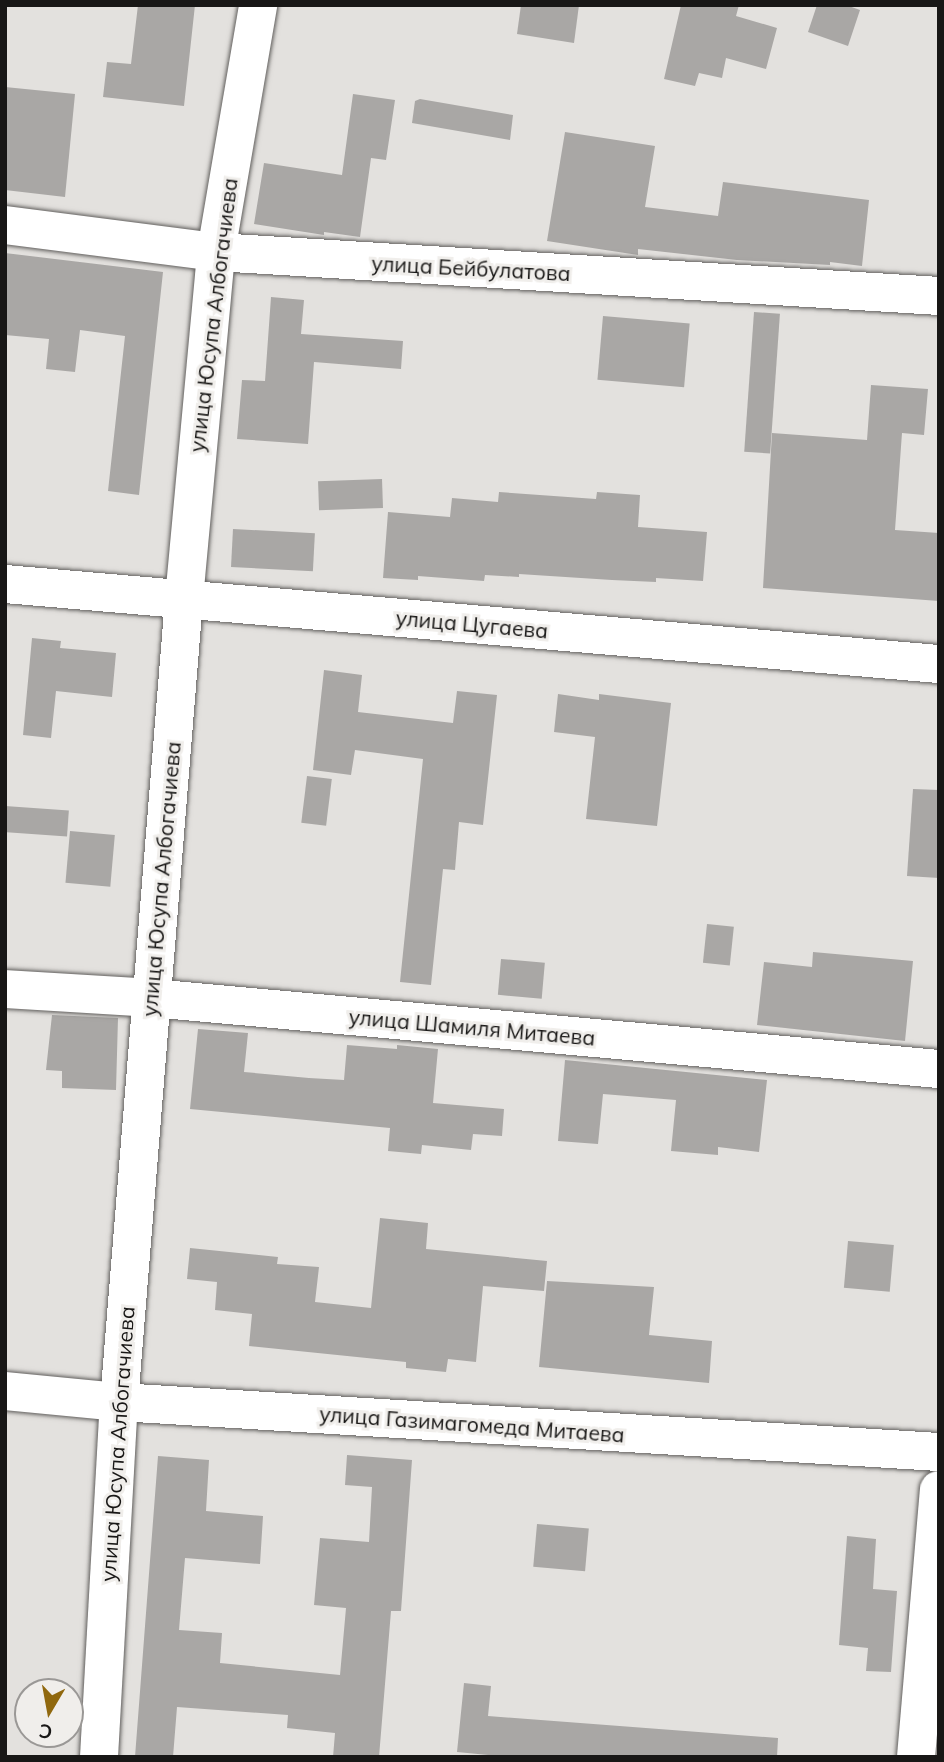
<!DOCTYPE html>
<html>
<head>
<meta charset="utf-8">
<style>
	body { margin:0 }
	#map { position:relative; width:944px; height:1762px; overflow:hidden; background:#e3e1de; font-family:Mulish,sans-serif }
	div>[style] { position:absolute }
	.building>* { inset:0; background:#a9a7a5; transform-origin:0 0 }
	.roads { filter:drop-shadow(0 0 2px #615f5d) drop-shadow(0 0 2px #615f5d) }
	.minor>* { height:38px; margin:-19px; padding:0 19px; transform-origin:19px; border-radius:19px; background:#fff }
	span { translate:-50% -50%; white-space:nowrap; text-align:center; line-height:1.15; -webkit-text-stroke:6px #f0eeeb; paint-order:stroke }
	.street-label { font-size:21px; color:#181716 }
	.frame { position:absolute; inset:0; border:7px solid #181716; pointer-events:none }
	.north { position:absolute; left:14px; top:1678px; width:70px; height:70px; box-sizing:border-box; background:#f0eeeb; border:2px solid #9a9896; border-radius:50%; rotate:190deg; font-size:19px; font-weight:700; line-height:28px; text-align:center; color:#181716 }
	.north::after { content:''; display:block; margin:auto; width:24px; height:32px; background:#90680e; clip-path:polygon(50% 0,100% 100%,50% 72%,0 100%) }
</style>
</head>
<body>
<div id="map">
	<div class="building">
		<div style="clip-path:polygon(138px 5px,195px 5px,184px 106px,103px 97px,107px 62px,131px 64px)"></div>
		<div style="clip-path:polygon(521px 5px,579px 5px,574px 43px,517px 34px)"></div>
		<div style="clip-path:polygon(681px 5px,739px 5px,736px 16px,777px 28px,766px 69px,726px 58px,722px 78px,699px 73px,695px 86px,664px 79px)"></div>
		<div style="clip-path:polygon(817px 5px,846px 5px,860px 10px,848px 46px,808px 32px)"></div>
		<div style="clip-path:polygon(5px 87px,75px 94px,65px 197px,5px 190px)"></div>
		<div style="clip-path:polygon(353px 94px,395px 100px,386px 160px,371px 158px,360px 237px,324px 232px,324px 235px,254px 224px,264px 163px,342px 175px)"></div>
		<div style="clip-path:polygon(420px 99px,513px 115px,510px 140px,412px 123px,415px 101px)"></div>
		<div style="clip-path:polygon(565px 132px,655px 146px,645px 207px,718px 216px,723px 182px,869px 200px,862px 266px,830px 262px,830px 265px,737px 260px,638px 249px,638px 255px,547px 241px)"></div>
		<div style="clip-path:polygon(5px 253px,163px 272px,139px 495px,108px 491px,125px 336px,80px 330px,75px 372px,46px 369px,49px 339px,5px 335px)"></div>
		<div style="clip-path:polygon(271px 297px,304px 300px,301px 334px,403px 341px,401px 369px,314px 362px,308px 444px,237px 439px,242px 380px,265px 381px)"></div>
		<div style="left:754px;top:312px;width:26px;height:140px;rotate:4deg"></div>
		<div style="left:603px;top:316px;width:87px;height:64px;rotate:5deg"></div>
		<div style="clip-path:polygon(871px 385px,928px 389px,924px 435px,902px 433px,895px 530px,939px 533px,939px 601px,763px 588px,772px 433px,867px 440px)"></div>
		<div style="left:382px;top:479px;width:29px;height:64px;rotate:88deg"></div>
		<div style="clip-path:polygon(499px 492px,596px 499px,597px 492px,640px 495px,638px 527px,707px 532px,703px 581px,656px 578px,656px 582px,612px 580px,519px 574px,519px 577px,485px 575px,484px 581px,418px 576px,418px 580px,383px 578px,388px 512px,450px 517px,452px 498px,498px 502px)"></div>
		<div style="left:233px;top:529px;width:82px;height:38px;rotate:3deg"></div>
		<div style="clip-path:polygon(32px 638px,61px 641px,60px 648px,116px 653px,112px 697px,56px 691px,51px 738px,23px 735px)"></div>
		<div style="clip-path:polygon(324px 670px,362px 675px,358px 712px,453px 723px,457px 691px,497px 695px,483px 825px,459px 822px,455px 870px,443px 869px,431px 985px,400px 982px,423px 759px,355px 750px,351px 775px,313px 770px)"></div>
		<div style="clip-path:polygon(558px 694px,599px 700px,599px 694px,671px 703px,657px 826px,586px 819px,595px 737px,554px 732px)"></div>
		<div style="left:307px;top:776px;width:25px;height:47px;rotate:7deg"></div>
		<div style="clip-path:polygon(913px 789px,939px 790px,939px 878px,907px 876px)"></div>
		<div style="left:5px;top:806px;width:64px;height:26px;rotate:4deg"></div>
		<div style="left:70px;top:831px;width:45px;height:52px;rotate:5deg"></div>
		<div style="left:707px;top:924px;width:27px;height:39px;rotate:6deg"></div>
		<div style="clip-path:polygon(813px 952px,913px 961px,905px 1041px,757px 1025px,764px 962px,812px 967px)"></div>
		<div style="left:501px;top:959px;width:44px;height:36px;rotate:5deg"></div>
		<div style="clip-path:polygon(52px 1015px,118px 1018px,116px 1090px,62px 1088px,62px 1071px,46px 1070px)"></div>
		<div style="clip-path:polygon(198px 1029px,248px 1033px,244px 1072px,309px 1078px,344px 1080px,347px 1045px,397px 1049px,397px 1045px,438px 1049px,433px 1103px,504px 1109px,502px 1136px,473px 1134px,471px 1150px,422px 1145px,421px 1154px,388px 1151px,390px 1128px,190px 1109px)"></div>
		<div style="clip-path:polygon(565px 1060px,767px 1080px,759px 1152px,718px 1147px,718px 1155px,671px 1151px,676px 1100px,603px 1094px,598px 1144px,558px 1141px)"></div>
		<div style="clip-path:polygon(380px 1218px,428px 1223px,426px 1249px,547px 1261px,544px 1291px,483px 1286px,476px 1362px,448px 1359px,446px 1372px,406px 1368px,406px 1362px,249px 1346px,252px 1314px,215px 1310px,217px 1282px,187px 1279px,190px 1248px,278px 1257px,277px 1264px,319px 1267px,315px 1302px,371px 1308px)"></div>
		<div style="left:848px;top:1241px;width:46px;height:47px;rotate:5deg"></div>
		<div style="clip-path:polygon(547px 1281px,654px 1287px,649px 1335px,712px 1341px,709px 1383px,539px 1367px)"></div>
		<div style="clip-path:polygon(347px 1455px,412px 1460px,401px 1611px,391px 1611px,379px 1757px,333px 1757px,335px 1733px,287px 1728px,288px 1715px,177px 1707px,173px 1757px,135px 1757px,158px 1456px,209px 1460px,206px 1511px,263px 1516px,260px 1564px,185px 1558px,179px 1630px,222px 1633px,220px 1663px,340px 1675px,346px 1608px,314px 1605px,320px 1538px,369px 1542px,372px 1487px,345px 1485px)"></div>
		<div style="left:537px;top:1524px;width:52px;height:43px;rotate:5deg"></div>
		<div style="clip-path:polygon(847px 1536px,876px 1539px,873px 1589px,897px 1591px,891px 1672px,866px 1671px,868px 1648px,839px 1645px)"></div>
		<div style="clip-path:polygon(464px 1683px,491px 1686px,488px 1716px,778px 1738px,777px 1757px,509px 1757px,457px 1752px)"></div>
	</div>
	<div class="roads">
		<div class="minor">
			<div style="left:5px;top:225px;width:213px;rotate:7.3deg"></div>
			<div style="left:216px;top:252px;width:724px;rotate:3.48deg"></div>
			<div style="left:5px;top:584px;width:937px;rotate:4.9deg"></div>
			<div style="left:5px;top:989px;width:146px;rotate:3.5deg"></div>
			<div style="left:151px;top:998px;width:791px;rotate:5.15deg"></div>
			<div style="left:5px;top:1391px;width:115px;rotate:5.5deg"></div>
			<div style="left:119px;top:1402px;width:822px;rotate:3.49deg"></div>
			<div style="left:99px;top:1757px;width:356px;rotate:-86.8deg"></div>
			<div style="left:119px;top:1402px;width:806px;rotate:-85.37deg"></div>
			<div style="left:184px;top:599px;width:348px;rotate:-84.7deg"></div>
			<div style="left:216px;top:252px;width:251px;rotate:-80.3deg"></div>
			<div style="left:916px;top:1757px;width:268px;rotate:-85.1deg"></div>
		</div>
	</div>
	<div class="street-label">
		<span style="left:471px;top:268px;rotate:3deg">улица Бейбулатова</span>
		<span style="left:213px;top:315px;rotate:-83deg">улица Юсупа Албогачиева</span>
		<span style="left:472px;top:624px;rotate:5deg">улица Цугаева</span>
		<span style="left:161px;top:879px;rotate:-85deg">улица Юсупа Албогачиева</span>
		<span style="left:472px;top:1027px;rotate:5deg">улица Шамиля Митаева</span>
		<span style="left:472px;top:1424px;rotate:4deg">улица Газимагомеда Митаева</span>
		<span style="left:117px;top:1444px;rotate:-86deg">улица Юсупа Албогачиева</span>
	</div>
	<div class="frame"></div>
	<div class="north">С</div>
</div>
</body>
</html>
